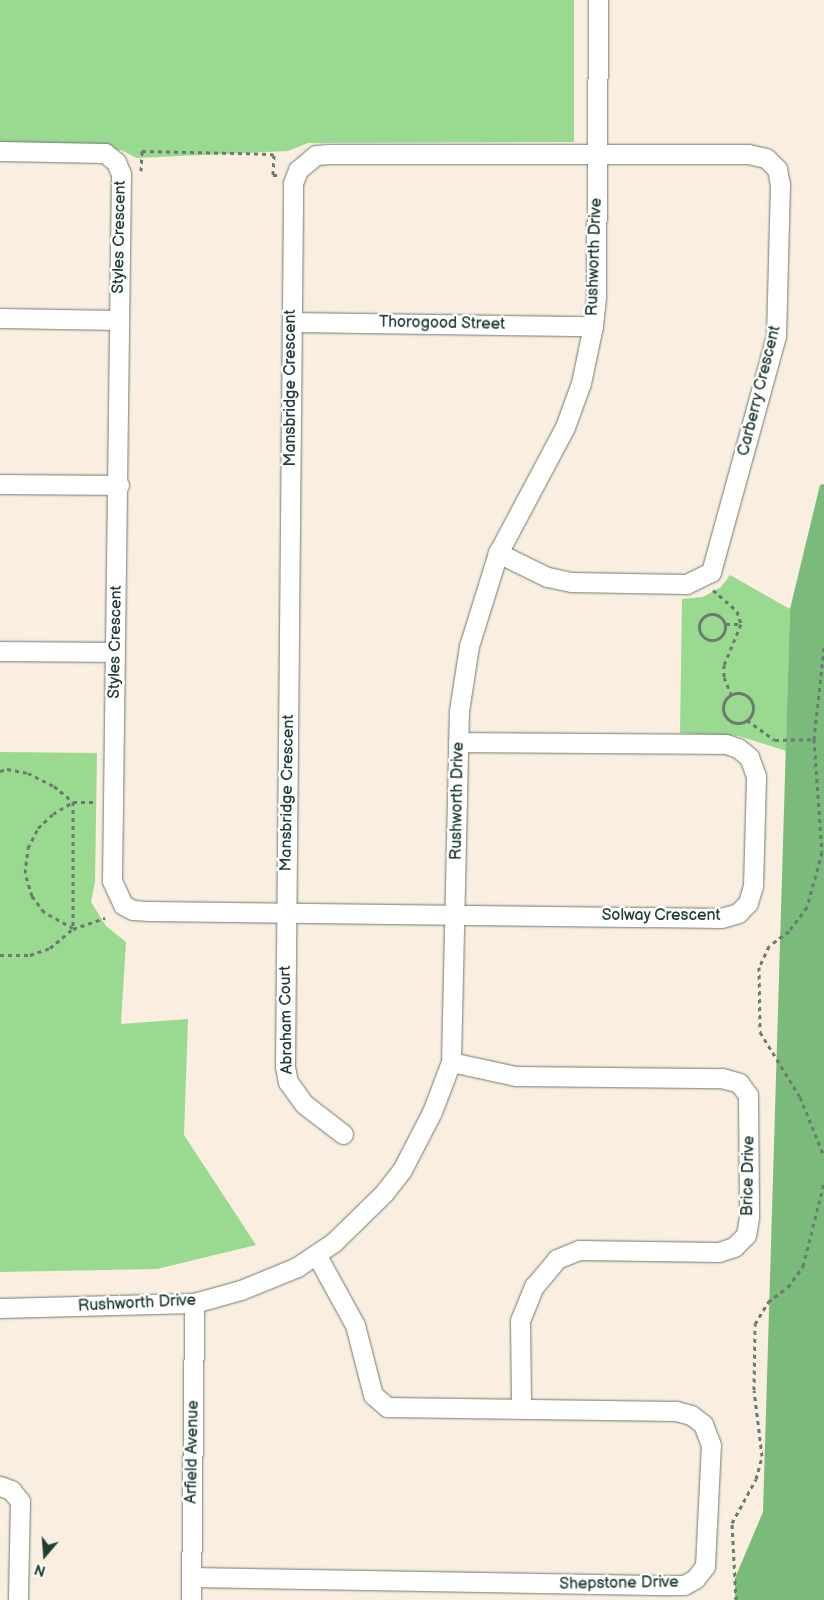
<!DOCTYPE html>
<html>
<head>
<meta charset="utf-8">
<style>
	body { margin:0 }
	#map { position:relative; width:824px; height:1600px; overflow:hidden; background:#f9eee0; font-family:"Balsamiq Sans",sans-serif }
	div>[style] { position:absolute }
	.green>* { inset:0; background:#99da90 }
	.forest>* { inset:0; background:#7aba7a }
	.path>* { height:3px; margin-top:-1.5px; transform-origin:0; background:repeating-linear-gradient(90deg,#6b7b70 0 4px,transparent 0 8px) }
	.path>.ring { margin:-1.5px; padding:0; box-sizing:content-box; background:none; border:3px solid #6b7b70; border-radius:50% }
	.roads { filter:drop-shadow(0 0 1px #6b7b70) drop-shadow(0 0 1px #6b7b70) }
	.minor>* { height:19px; margin:-9.5px; padding:0 9.5px; transform-origin:9.5px; border-radius:9.5px; background:#fff }
	span { translate:-50% -50%; white-space:nowrap; text-align:center; line-height:1.15; -webkit-text-stroke:5px #fff; paint-order:stroke }
	.street-label { font-size:16px; color:#1f3d34 }
	.north { position:absolute; left:20px; top:1530px; width:50px; height:50px; -webkit-text-stroke:4px #fff; paint-order:stroke; rotate:198deg; font-size:14px; font-weight:700; line-height:20px; text-align:center; color:#1f3d34 }
	.north::after { content:''; display:block; margin:auto; width:18px; height:22px; background:#1f3d34; clip-path:polygon(50% 0,100% 100%,50% 72%,0 100%) }
</style>
</head>
<body>
<div id="map">
	<div class="green">
		<div style="clip-path:polygon(0 0,574px 0,574px 142px,308px 143px,288px 151px,137px 158px,121px 150px,0 144px)"></div>
		<div style="clip-path:polygon(730px 575px,790px 609px,786px 751px,739px 736px,680px 733px,682px 599px,703px 597px,721px 587px)"></div>
		<div style="clip-path:polygon(0 752px,97px 753px,95px 882px,91px 902px,106px 926px,126px 942px,121px 1024px,188px 1019px,184px 1135px,256px 1245px,157px 1269px,0 1272px)"></div>
	</div>
	<div class="forest">
		<div style="clip-path:polygon(824px 484px,824px 1600px,735px 1600px,735px 1578px,763px 1512px,790px 609px,820px 485px)"></div>
	</div>
	<div class="path">
		<div style="left:141px;top:171px;width:20px;rotate:-87deg"></div>
		<div style="left:142px;top:151px;width:128px;rotate:1.3deg"></div>
		<div style="left:270px;top:154px;width:4px;rotate:14deg"></div>
		<div style="left:274px;top:155px;width:20px;rotate:93deg"></div>
		<div style="left:273px;top:175px;width:6px"></div>
		<div style="left:713px;top:590px;width:32px;rotate:41deg"></div>
		<div style="left:737px;top:611px;width:14px;rotate:73deg"></div>
		<div style="left:741px;top:624px;width:44px;rotate:112.5deg"></div>
		<div style="left:724px;top:665px;width:12px;rotate:90deg"></div>
		<div style="left:724px;top:677px;width:18px;rotate:68deg"></div>
		<div class="ring" style="left:699px;top:614px;width:23px;height:23px"></div>
		<div style="left:726px;top:624px;width:15px"></div>
		<div style="left:824px;top:648px;width:92px;rotate:96.3deg"></div>
		<div style="left:814px;top:739px;width:113px;rotate:86deg"></div>
		<div style="left:822px;top:852px;width:57px;rotate:105.3deg"></div>
		<div style="left:807px;top:907px;width:30px;rotate:127deg"></div>
		<div style="left:789px;top:931px;width:25px;rotate:143deg"></div>
		<div style="left:769px;top:946px;width:23px;rotate:115deg"></div>
		<div style="left:759px;top:967px;width:65px;rotate:89.1deg"></div>
		<div style="left:760px;top:1032px;width:76px;rotate:58.4deg"></div>
		<div style="left:800px;top:1097px;width:64px;rotate:67.9deg"></div>
		<div class="ring" style="left:723px;top:693px;width:27px;height:27px"></div>
		<div style="left:747px;top:720px;width:34px;rotate:36deg"></div>
		<div style="left:775px;top:740px;width:39px;rotate:-1deg"></div>
		<div style="left:0;top:771px;width:7px;rotate:-16deg"></div>
		<div style="left:7px;top:769px;width:21px;rotate:11deg"></div>
		<div style="left:28px;top:773px;width:29px;rotate:27deg"></div>
		<div style="left:54px;top:786px;width:25px;rotate:40deg"></div>
		<div style="left:73px;top:802px;width:127px;rotate:90deg"></div>
		<div style="left:73px;top:928px;width:33px;rotate:-151deg"></div>
		<div style="left:44px;top:912px;width:20px;rotate:-127deg"></div>
		<div style="left:32px;top:896px;width:24px;rotate:-107deg"></div>
		<div style="left:25px;top:873px;width:25px;rotate:-83deg"></div>
		<div style="left:28px;top:848px;width:22px;rotate:-63deg"></div>
		<div style="left:38px;top:828px;width:21px;rotate:-43deg"></div>
		<div style="left:53px;top:814px;width:23px;rotate:-31deg"></div>
		<div style="left:73px;top:802px;width:22px"></div>
		<div style="left:0;top:955px;width:30px"></div>
		<div style="left:30px;top:955px;width:21px;rotate:-19deg"></div>
		<div style="left:50px;top:948px;width:30px;rotate:-40deg"></div>
		<div style="left:73px;top:929px;width:34px;rotate:-19deg"></div>
		<div style="left:736px;top:1600px;width:77px;rotate:-93deg"></div>
		<div style="left:732px;top:1523px;width:50px;rotate:-61.4deg"></div>
		<div style="left:756px;top:1479px;width:24px;rotate:-75deg"></div>
		<div style="left:762px;top:1456px;width:66px;rotate:-96.9deg"></div>
		<div style="left:754px;top:1390px;width:66px;rotate:-89.1deg"></div>
		<div style="left:755px;top:1324px;width:26px;rotate:-59deg"></div>
		<div style="left:768px;top:1302px;width:25px;rotate:-37deg"></div>
		<div style="left:788px;top:1287px;width:26px;rotate:-54deg"></div>
		<div style="left:803px;top:1266px;width:86px;rotate:-75.8deg"></div>
	</div>
	<div class="roads">
		<div class="minor">
			<div style="left:0;top:151px;width:105px;rotate:1.1deg"></div>
			<div style="left:105px;top:153px;width:14px;rotate:39deg"></div>
			<div style="left:116px;top:162px;width:13px;rotate:67deg"></div>
			<div style="left:121px;top:174px;width:707px;rotate:90.73deg"></div>
			<div style="left:112px;top:881px;width:26px;rotate:65deg"></div>
			<div style="left:123px;top:905px;width:11px;rotate:27deg"></div>
			<div style="left:133px;top:910px;width:16px;rotate:4deg"></div>
			<div style="left:149px;top:911px;width:572px;rotate:0.7deg"></div>
			<div style="left:721px;top:918px;width:18px;rotate:-16deg"></div>
			<div style="left:738px;top:913px;width:14px;rotate:-45deg"></div>
			<div style="left:748px;top:903px;width:18px;rotate:-74deg"></div>
			<div style="left:753px;top:886px;width:110px;rotate:-88.4deg"></div>
			<div style="left:756px;top:776px;width:20px;rotate:-110deg"></div>
			<div style="left:749px;top:757px;width:14px;rotate:-141deg"></div>
			<div style="left:738px;top:748px;width:13px;rotate:-162deg"></div>
			<div style="left:726px;top:744px;width:268px;rotate:-179.6deg"></div>
			<div style="left:0;top:318px;width:119px;rotate:1deg"></div>
			<div style="left:292px;top:322px;width:301px;rotate:0.8deg"></div>
			<div style="left:0;top:484px;width:119px;rotate:0.5deg"></div>
			<div style="left:0;top:651px;width:115px;rotate:0.5deg"></div>
			<div style="left:451px;top:1062px;width:66px;rotate:12.2deg"></div>
			<div style="left:516px;top:1076px;width:206px;rotate:0.6deg"></div>
			<div style="left:722px;top:1078px;width:18px;rotate:16deg"></div>
			<div style="left:739px;top:1083px;width:15px;rotate:53deg"></div>
			<div style="left:748px;top:1095px;width:122px;rotate:89.5deg"></div>
			<div style="left:749px;top:1217px;width:18px;rotate:99deg"></div>
			<div style="left:746px;top:1235px;width:17px;rotate:135deg"></div>
			<div style="left:734px;top:1247px;width:16px;rotate:162deg"></div>
			<div style="left:719px;top:1252px;width:140px;rotate:-179.2deg"></div>
			<div style="left:579px;top:1250px;width:24px;rotate:158deg"></div>
			<div style="left:557px;top:1259px;width:35px;rotate:130deg"></div>
			<div style="left:534px;top:1286px;width:37px;rotate:112deg"></div>
			<div style="left:520px;top:1320px;width:88px;rotate:89.3deg"></div>
			<div style="left:343px;top:1134px;width:49px;rotate:-142.4deg"></div>
			<div style="left:304px;top:1104px;width:27px;rotate:-126deg"></div>
			<div style="left:288px;top:1082px;width:16px;rotate:-101deg"></div>
			<div style="left:285px;top:1066px;width:862px;rotate:-89.47deg"></div>
			<div style="left:293px;top:204px;width:21px;rotate:-90deg"></div>
			<div style="left:293px;top:183px;width:14px;rotate:-69deg"></div>
			<div style="left:298px;top:170px;width:23px;rotate:-40deg"></div>
			<div style="left:316px;top:155px;width:13px;rotate:-4deg"></div>
			<div style="left:329px;top:154px;width:419px"></div>
			<div style="left:748px;top:154px;width:18px;rotate:13deg"></div>
			<div style="left:766px;top:158px;width:16px;rotate:45deg"></div>
			<div style="left:777px;top:169px;width:15px;rotate:79deg"></div>
			<div style="left:780px;top:184px;width:152px;rotate:91.5deg"></div>
			<div style="left:776px;top:336px;width:245px;rotate:105.4deg"></div>
			<div style="left:711px;top:572px;width:28px;rotate:154deg"></div>
			<div style="left:686px;top:584px;width:115px;rotate:-179deg"></div>
			<div style="left:571px;top:582px;width:25px;rotate:-168deg"></div>
			<div style="left:547px;top:577px;width:55px;rotate:-153.9deg"></div>
			<div style="left:0;top:1308px;width:194px;rotate:-1.5deg"></div>
			<div style="left:194px;top:1303px;width:49px;rotate:-15.5deg"></div>
			<div style="left:241px;top:1290px;width:61px;rotate:-22.3deg"></div>
			<div style="left:297px;top:1267px;width:45px;rotate:-34deg"></div>
			<div style="left:334px;top:1242px;width:70px;rotate:-44.4deg"></div>
			<div style="left:384px;top:1193px;width:29px;rotate:-52deg"></div>
			<div style="left:402px;top:1170px;width:65px;rotate:-62.7deg"></div>
			<div style="left:432px;top:1112px;width:53px;rotate:-69.2deg"></div>
			<div style="left:451px;top:1062px;width:351px;rotate:-88.7deg"></div>
			<div style="left:459px;top:711px;width:66px;rotate:-81.3deg"></div>
			<div style="left:469px;top:646px;width:97px;rotate:-72.7deg"></div>
			<div style="left:498px;top:553px;width:143px;rotate:-62deg"></div>
			<div style="left:565px;top:427px;width:47px;rotate:-70deg"></div>
			<div style="left:581px;top:383px;width:58px;rotate:-78.1deg"></div>
			<div style="left:593px;top:326px;width:30px;rotate:-84deg"></div>
			<div style="left:596px;top:296px;width:296px;rotate:-89.6deg"></div>
			<div style="left:0;top:1486px;width:12px;rotate:20deg"></div>
			<div style="left:11px;top:1490px;width:14px;rotate:51deg"></div>
			<div style="left:20px;top:1501px;width:99px;rotate:91.2deg"></div>
			<div style="left:191px;top:1577px;width:478px;rotate:1deg"></div>
			<div style="left:669px;top:1585px;width:15px"></div>
			<div style="left:684px;top:1585px;width:13px;rotate:-29deg"></div>
			<div style="left:695px;top:1579px;width:16px;rotate:-52deg"></div>
			<div style="left:705px;top:1566px;width:121px;rotate:-87.2deg"></div>
			<div style="left:711px;top:1445px;width:22px;rotate:-111deg"></div>
			<div style="left:703px;top:1424px;width:15px;rotate:-143deg"></div>
			<div style="left:691px;top:1415px;width:16px;rotate:-165deg"></div>
			<div style="left:676px;top:1411px;width:289px;rotate:-179.2deg"></div>
			<div style="left:387px;top:1407px;width:18px;rotate:-139deg"></div>
			<div style="left:373px;top:1395px;width:72px;rotate:-104.4deg"></div>
			<div style="left:355px;top:1325px;width:79px;rotate:-118.8deg"></div>
			<div style="left:191px;top:1600px;width:297px;rotate:-89.4deg"></div>
		</div>
	</div>
	<div class="street-label">
		<span style="left:120px;top:237px;rotate:-89deg">Styles Crescent</span>
		<span style="left:595px;top:257px;rotate:-88deg">Rushworth Drive</span>
		<span style="left:442px;top:324px;rotate:1deg">Thorogood Street</span>
		<span style="left:291px;top:388px;rotate:-90deg">Mansbridge Crescent</span>
		<span style="left:760px;top:391px;rotate:-76deg">Carberry Crescent</span>
		<span style="left:116px;top:642px;rotate:-89deg">Styles Crescent</span>
		<span style="left:288px;top:793px;rotate:-89deg">Mansbridge Crescent</span>
		<span style="left:458px;top:801px;rotate:-89deg">Rushworth Drive</span>
		<span style="left:661px;top:916px">Solway Crescent</span>
		<span style="left:287px;top:1020px;rotate:-91deg">Abraham Court</span>
		<span style="left:749px;top:1176px;rotate:-89deg">Brice Drive</span>
		<span style="left:137px;top:1304px;rotate:-3deg">Rushworth Drive</span>
		<span style="left:193px;top:1452px;rotate:-89deg">Arfield Avenue</span>
		<span style="left:619px;top:1584px;rotate:-1deg">Shepstone Drive</span>
	</div>
	<div class="north">N</div>
</div>
</body>
</html>
